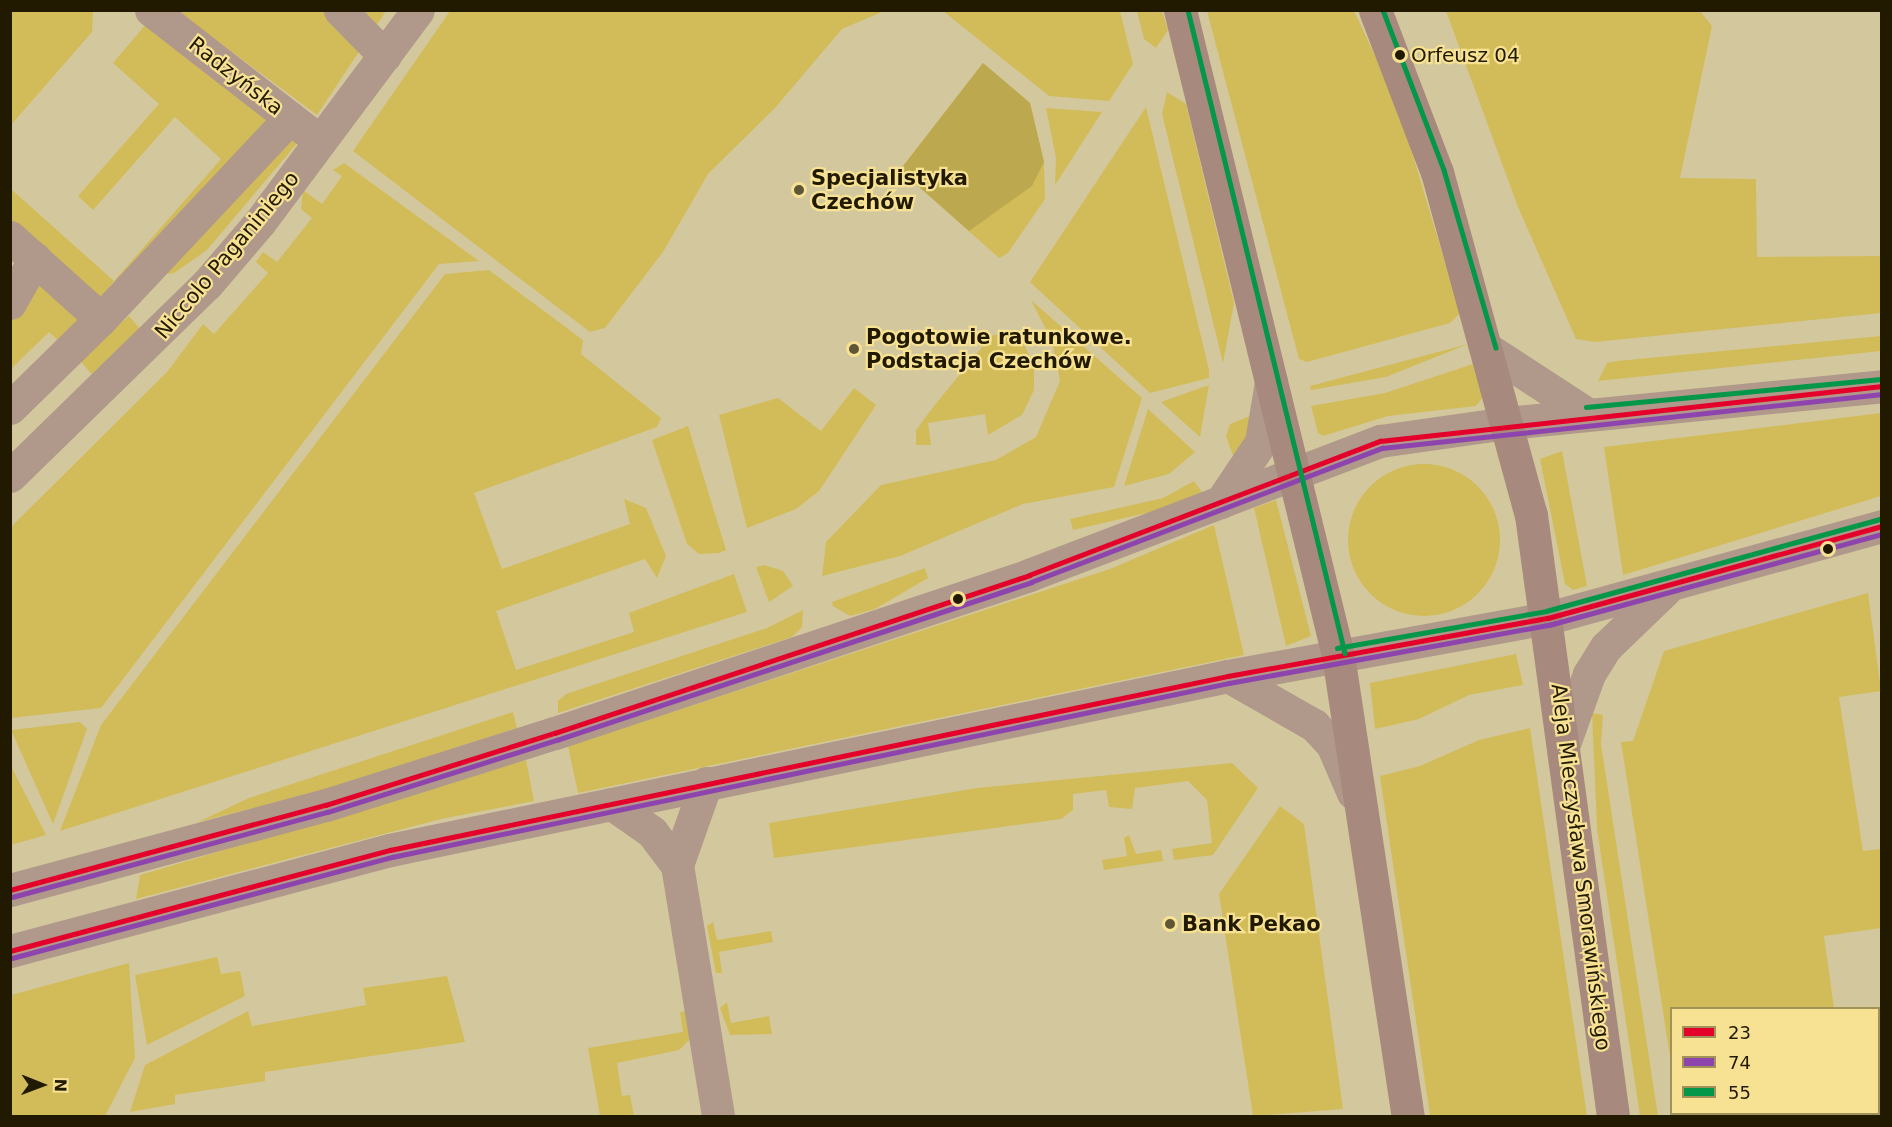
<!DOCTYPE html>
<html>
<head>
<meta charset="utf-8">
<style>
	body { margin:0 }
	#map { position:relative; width:1892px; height:1127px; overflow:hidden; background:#d3c89d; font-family:"DejaVu Sans",sans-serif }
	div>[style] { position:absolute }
	.green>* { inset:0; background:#d2bc59; transform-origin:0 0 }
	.round { border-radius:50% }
	.forest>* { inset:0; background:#bca84f }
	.minor>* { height:33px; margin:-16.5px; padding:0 16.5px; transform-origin:16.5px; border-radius:16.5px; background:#b0988b }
	.tertiary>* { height:33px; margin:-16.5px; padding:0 16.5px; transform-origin:16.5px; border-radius:16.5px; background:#b0988b }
	.secondary>* { height:33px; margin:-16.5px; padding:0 16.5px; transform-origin:16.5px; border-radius:16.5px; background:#a78a7d }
	.bus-1>* { height:4.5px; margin:-2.25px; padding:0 2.25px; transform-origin:2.25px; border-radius:2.25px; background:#e4002b }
	.bus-2>* { height:4.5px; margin:-2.25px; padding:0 2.25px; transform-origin:2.25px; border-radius:2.25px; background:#8e44ad }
	.bus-3>* { height:4.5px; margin:-2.25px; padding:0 2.25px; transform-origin:2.25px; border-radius:2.25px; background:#039849 }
	.dots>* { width:16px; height:16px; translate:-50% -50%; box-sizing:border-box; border:3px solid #f7e293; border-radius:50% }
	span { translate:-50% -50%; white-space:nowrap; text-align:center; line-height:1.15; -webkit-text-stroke:4.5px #f7e293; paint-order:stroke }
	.bus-label { font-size:20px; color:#211900 }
	.left { translate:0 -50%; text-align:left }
	.street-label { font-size:21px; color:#211900 }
	.poi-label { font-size:21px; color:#211900; font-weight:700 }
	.frame { position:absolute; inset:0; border:12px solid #211900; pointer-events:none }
	.legend { position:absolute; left:1670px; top:1007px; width:210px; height:108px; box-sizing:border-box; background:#f7e293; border:2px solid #a19258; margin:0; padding:8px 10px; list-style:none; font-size:18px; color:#211900 }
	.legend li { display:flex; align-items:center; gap:12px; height:30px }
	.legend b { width:30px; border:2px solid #a19258 }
	.north { position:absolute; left:12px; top:1055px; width:60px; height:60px; -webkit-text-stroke:4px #f7e293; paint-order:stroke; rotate:91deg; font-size:16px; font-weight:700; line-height:24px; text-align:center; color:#211900 }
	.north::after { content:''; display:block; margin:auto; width:21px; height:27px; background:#211900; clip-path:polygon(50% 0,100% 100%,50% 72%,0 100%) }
</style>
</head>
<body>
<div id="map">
	<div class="green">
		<div style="clip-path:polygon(10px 11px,93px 11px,92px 32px,11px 125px)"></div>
		<div style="clip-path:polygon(177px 11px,386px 11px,317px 115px)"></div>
		<div style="clip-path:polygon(450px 11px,884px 11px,842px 29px,775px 108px,708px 174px,663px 252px,605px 328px,590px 332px,353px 151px)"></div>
		<div style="clip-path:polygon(943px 11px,1120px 11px,1133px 64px,1109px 101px,1049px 96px)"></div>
		<div style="clip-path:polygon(1137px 11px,1162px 11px,1168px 30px,1156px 48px,1144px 39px)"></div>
		<div style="clip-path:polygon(1207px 11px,1354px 11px,1397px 102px,1460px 313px,1450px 323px,1307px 362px,1299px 359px)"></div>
		<div style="clip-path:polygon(1446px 11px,1700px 11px,1712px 26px,1680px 178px,1756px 179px,1757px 257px,1881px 256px,1881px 313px,1595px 342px,1576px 339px,1518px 207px)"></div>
		<div style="clip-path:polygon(146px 24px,299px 141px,207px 250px,174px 273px,114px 281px,95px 305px,11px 229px,11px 189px,114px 281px,221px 159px,175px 117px,93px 210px,78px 196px,159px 104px,113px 63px)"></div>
		<div style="clip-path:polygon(983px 63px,1030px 103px,1044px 162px,1045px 199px,1008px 253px,999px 258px,900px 170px)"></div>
		<div style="clip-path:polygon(1167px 92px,1186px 104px,1234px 303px,1223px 363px,1162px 114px)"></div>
		<div style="clip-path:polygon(1146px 107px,1209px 370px,1209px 378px,1150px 393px,1030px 282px)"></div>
		<div style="clip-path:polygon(1046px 108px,1102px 112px,1055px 185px,1056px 158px)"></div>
		<div style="clip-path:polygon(344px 163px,479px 261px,439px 264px,101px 708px,11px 718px,11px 527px,167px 372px,203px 324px,214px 334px,268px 273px,256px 262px,263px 252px,277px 262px,312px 218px,301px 209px,303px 190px,322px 204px,342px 176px,333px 170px)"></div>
		<div style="clip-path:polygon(36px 268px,87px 316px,61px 343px,49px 332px,11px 369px,10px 319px)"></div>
		<div style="clip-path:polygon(489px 270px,583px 340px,581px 354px,661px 418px,657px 427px,474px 493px,502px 569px,630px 524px,624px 499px,646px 508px,666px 556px,657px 578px,645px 559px,496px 611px,516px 670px,634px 632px,629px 613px,734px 574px,747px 612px,60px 831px,101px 725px,445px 274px)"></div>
		<div style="clip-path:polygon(1031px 300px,1142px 398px,1114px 487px,1023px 504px,900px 556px,822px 576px,826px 542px,881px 485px,996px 460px,1036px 437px,1060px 381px,1052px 341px)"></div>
		<div style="left:129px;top:316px;width:23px;height:66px;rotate:50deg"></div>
		<div style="clip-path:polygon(1007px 332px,1022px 341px,1034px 364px,1034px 390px,1022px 415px,988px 435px,985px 414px,928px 423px,931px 445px,916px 445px,916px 430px,934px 406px,991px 336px)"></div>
		<div style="clip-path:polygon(1881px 336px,1881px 351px,1598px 381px,1607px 363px,1617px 361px)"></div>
		<div style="clip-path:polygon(1468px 344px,1386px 377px,1311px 390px,1310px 386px)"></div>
		<div style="clip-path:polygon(1473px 364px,1483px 397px,1476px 406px,1388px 416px,1323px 436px,1318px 433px,1311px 406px,1385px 393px)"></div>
		<div style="clip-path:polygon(1209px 385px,1200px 437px,1161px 402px)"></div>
		<div style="clip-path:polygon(854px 388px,876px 405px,819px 491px,796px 509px,747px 528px,719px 415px,778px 398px,821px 431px)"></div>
		<div style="clip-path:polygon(1148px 409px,1195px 452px,1169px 474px,1124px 486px)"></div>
		<div style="clip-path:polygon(1881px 413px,1881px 496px,1623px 575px,1604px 447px)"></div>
		<div style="clip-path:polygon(1253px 415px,1251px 428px,1235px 461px,1226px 436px,1230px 424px)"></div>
		<div style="clip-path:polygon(688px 426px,726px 550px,719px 553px,699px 554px,687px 544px,652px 440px)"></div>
		<div style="clip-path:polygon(1562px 451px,1587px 586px,1573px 590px,1565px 584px,1540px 459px)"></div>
		<div class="round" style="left:1348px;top:464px;width:152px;height:152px"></div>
		<div style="clip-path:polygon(1194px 481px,1202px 492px,1164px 509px,1073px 530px,1070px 519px,1163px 498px)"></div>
		<div style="clip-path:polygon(1276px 500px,1311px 636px,1286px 646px,1254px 508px)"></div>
		<div style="clip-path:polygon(1214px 525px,1244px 655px,578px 793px,568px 746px,1110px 569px)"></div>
		<div style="clip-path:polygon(764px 565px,783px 571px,793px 586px,769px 602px,756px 567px)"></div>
		<div style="clip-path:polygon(925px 568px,928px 578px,875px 609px,850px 616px,833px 606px,832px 602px)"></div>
		<div style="clip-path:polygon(1868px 593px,1881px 691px,1839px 697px,1863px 851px,1881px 849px,1881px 928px,1824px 936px,1834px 1008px,1672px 1008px,1671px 1063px,1621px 742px,1633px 741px,1664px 651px)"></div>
		<div style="clip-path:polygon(803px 610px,802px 627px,792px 637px,558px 713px,558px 701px,566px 694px,767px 628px)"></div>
		<div style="clip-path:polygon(1516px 654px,1523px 685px,1469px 695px,1419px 719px,1375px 729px,1370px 683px)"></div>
		<div style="clip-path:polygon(513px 712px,517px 728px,313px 793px,198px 822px,249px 798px)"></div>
		<div style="clip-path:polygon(1592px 713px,1603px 715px,1601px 744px,1658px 1116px,1640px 1116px,1597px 829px)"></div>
		<div style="clip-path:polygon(80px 722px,87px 729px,53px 824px,11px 730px)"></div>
		<div style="clip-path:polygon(1530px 728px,1587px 1116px,1430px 1116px,1380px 776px,1420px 766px,1479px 740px)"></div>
		<div style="clip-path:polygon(526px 760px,534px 801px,441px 819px,136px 899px,140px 875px)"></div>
		<div style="clip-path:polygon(1232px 763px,1258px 788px,1213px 855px,1174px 860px,1172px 849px,1212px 843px,1207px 800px,1188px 781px,1135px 788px,1132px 809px,1109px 807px,1106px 790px,1073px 794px,1073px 810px,1061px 819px,774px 858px,769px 823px,977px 788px)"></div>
		<div style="clip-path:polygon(10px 764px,46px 835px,11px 845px,10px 845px)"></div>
		<div style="clip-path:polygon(1280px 806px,1304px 824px,1343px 1109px,1253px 1116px,1219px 894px)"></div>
		<div style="clip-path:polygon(1129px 835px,1136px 854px,1161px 850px,1163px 861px,1104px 870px,1102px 860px,1127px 856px,1124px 838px)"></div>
		<div style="clip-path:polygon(713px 922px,717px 940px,771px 931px,773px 942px,719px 952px,722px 973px,716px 973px,707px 926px)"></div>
		<div style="clip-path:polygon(217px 957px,221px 974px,240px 971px,245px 996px,147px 1045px,135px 975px)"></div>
		<div style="clip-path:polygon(129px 963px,135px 1058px,105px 1116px,11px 1116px,11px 995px)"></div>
		<div style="clip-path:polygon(447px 976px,465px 1042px,265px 1072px,265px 1081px,175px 1095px,175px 1104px,130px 1112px,145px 1065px,248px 1011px,252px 1026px,366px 1005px,363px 988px)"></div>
		<div style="clip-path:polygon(727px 1002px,731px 1023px,769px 1016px,772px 1034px,730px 1035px,720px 1008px)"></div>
		<div style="clip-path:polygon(686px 1011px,691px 1038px,679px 1050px,617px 1063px,622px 1096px,630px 1095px,634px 1116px,600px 1116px,588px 1048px,683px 1032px,680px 1012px)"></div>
		<div style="left:1682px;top:1114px;width:164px;height:2px"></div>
	</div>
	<div class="forest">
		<div style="clip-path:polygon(983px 63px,1030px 103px,1044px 162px,1032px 186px,969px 231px,900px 170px)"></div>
	</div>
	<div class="minor">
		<div style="left:151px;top:10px;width:197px;rotate:37.8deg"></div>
		<div style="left:340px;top:10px;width:64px;rotate:45.6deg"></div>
		<div style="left:10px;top:237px;width:122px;rotate:42deg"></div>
		<div style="left:101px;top:319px;width:276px;rotate:-46.8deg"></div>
		<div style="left:10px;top:303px;width:51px;rotate:-60.9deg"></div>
		<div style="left:10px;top:408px;width:127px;rotate:-44.4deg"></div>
		<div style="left:10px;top:476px;width:275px;rotate:-44.3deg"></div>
		<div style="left:207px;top:284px;width:82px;rotate:-49.5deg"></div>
		<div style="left:260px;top:222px;width:264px;rotate:-53.3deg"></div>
		<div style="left:612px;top:804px;width:49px;rotate:35deg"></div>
		<div style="left:652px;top:832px;width:41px;rotate:52.9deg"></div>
		<div style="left:677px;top:865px;width:254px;rotate:80.7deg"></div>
		<div style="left:677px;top:865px;width:87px;rotate:-70.5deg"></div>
	</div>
	<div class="tertiary">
		<div style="left:1489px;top:350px;width:117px;rotate:33.1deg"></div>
		<div style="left:1221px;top:502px;width:72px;rotate:-56.3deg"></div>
		<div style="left:1261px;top:442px;width:61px;rotate:-80.5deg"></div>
		<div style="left:1228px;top:676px;width:99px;rotate:29.7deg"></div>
		<div style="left:1314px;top:725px;width:26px;rotate:47deg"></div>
		<div style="left:1332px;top:744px;width:53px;rotate:66.8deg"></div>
		<div style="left:1565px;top:741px;width:71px;rotate:-70.3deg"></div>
		<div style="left:1589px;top:674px;width:32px;rotate:-58deg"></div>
		<div style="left:1606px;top:647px;width:83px;rotate:-44deg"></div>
		<div style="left:10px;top:890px;width:327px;rotate:-15.1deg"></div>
		<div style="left:326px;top:805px;width:240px;rotate:-17.5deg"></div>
		<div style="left:555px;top:733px;width:500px;rotate:-18.4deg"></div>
		<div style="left:1029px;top:575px;width:376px;rotate:-20.9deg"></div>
		<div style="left:1380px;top:441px;width:128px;rotate:-8.1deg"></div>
		<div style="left:1507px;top:423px;width:377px;rotate:-5.6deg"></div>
		<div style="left:10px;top:951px;width:393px;rotate:-14.9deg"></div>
		<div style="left:390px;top:850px;width:856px;rotate:-11.73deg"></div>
		<div style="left:1228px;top:676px;width:325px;rotate:-10.3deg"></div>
		<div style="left:1548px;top:618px;width:346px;rotate:-15.4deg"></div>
	</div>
	<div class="secondary">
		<div style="left:1180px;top:10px;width:664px;rotate:76.24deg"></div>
		<div style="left:1338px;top:655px;width:466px;rotate:81.4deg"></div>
		<div style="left:1375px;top:10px;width:173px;rotate:69.1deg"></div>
		<div style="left:1437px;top:172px;width:356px;rotate:74.7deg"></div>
		<div style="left:1531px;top:515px;width:607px;rotate:82.23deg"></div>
	</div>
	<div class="bus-1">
		<div style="left:10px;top:890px;width:327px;rotate:-15.1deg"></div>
		<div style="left:326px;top:805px;width:240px;rotate:-17.5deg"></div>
		<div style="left:555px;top:733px;width:500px;rotate:-18.4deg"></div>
		<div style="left:1029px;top:575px;width:376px;rotate:-20.9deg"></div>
		<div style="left:1380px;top:441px;width:505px;rotate:-6.25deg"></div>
		<div style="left:10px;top:951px;width:393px;rotate:-14.9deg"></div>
		<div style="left:390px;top:850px;width:856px;rotate:-11.73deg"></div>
		<div style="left:1228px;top:676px;width:325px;rotate:-10.3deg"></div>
		<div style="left:1548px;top:618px;width:346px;rotate:-15.4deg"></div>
	</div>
	<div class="bus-2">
		<div style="left:12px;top:897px;width:327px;rotate:-15.1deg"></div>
		<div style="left:328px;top:812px;width:240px;rotate:-17.5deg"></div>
		<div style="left:557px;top:740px;width:500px;rotate:-18.4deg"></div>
		<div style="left:1031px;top:582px;width:376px;rotate:-20.9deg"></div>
		<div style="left:1382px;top:448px;width:503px;rotate:-6.16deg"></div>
		<div style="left:12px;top:958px;width:393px;rotate:-14.9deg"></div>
		<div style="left:392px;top:857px;width:855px;rotate:-11.74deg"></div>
		<div style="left:1229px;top:683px;width:325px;rotate:-10.3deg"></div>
		<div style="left:1549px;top:625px;width:345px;rotate:-15.3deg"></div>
	</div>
	<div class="bus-3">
		<div style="left:1188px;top:10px;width:662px;rotate:76.28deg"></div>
		<div style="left:1383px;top:10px;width:171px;rotate:69.1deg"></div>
		<div style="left:1444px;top:170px;width:185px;rotate:73.7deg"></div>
		<div style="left:1586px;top:407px;width:296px;rotate:-5.4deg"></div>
		<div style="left:1337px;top:648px;width:212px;rotate:-10deg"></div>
		<div style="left:1546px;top:611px;width:346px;rotate:-15.4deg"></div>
	</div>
	<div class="dots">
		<div style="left:1400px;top:55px;background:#211900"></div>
		<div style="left:799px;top:190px;background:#5f5637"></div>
		<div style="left:854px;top:349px;background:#5f5637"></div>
		<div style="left:1828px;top:549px;background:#211900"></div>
		<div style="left:958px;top:599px;background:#211900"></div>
		<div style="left:1170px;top:924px;background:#5f5637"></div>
	</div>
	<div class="bus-label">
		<span class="left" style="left:1411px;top:55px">Orfeusz 04</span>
	</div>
	<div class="street-label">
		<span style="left:236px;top:76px;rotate:38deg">Radzyńska</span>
		<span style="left:227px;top:255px;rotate:-50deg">Niccolo Paganiniego</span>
		<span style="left:1581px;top:867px;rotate:83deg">Aleja Mieczysława Smorawińskiego</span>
	</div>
	<div class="poi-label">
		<span class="left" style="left:811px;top:190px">Specjalistyka<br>Czechów</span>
		<span class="left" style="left:866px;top:349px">Pogotowie ratunkowe.<br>Podstacja Czechów</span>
		<span class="left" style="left:1182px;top:924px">Bank Pekao</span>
	</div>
	<div class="frame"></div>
	<ul class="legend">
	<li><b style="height:8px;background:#e4002b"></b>23</li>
	<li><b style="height:8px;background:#8e44ad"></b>74</li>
	<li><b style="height:8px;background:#039849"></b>55</li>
	</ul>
	<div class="north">N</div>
</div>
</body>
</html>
